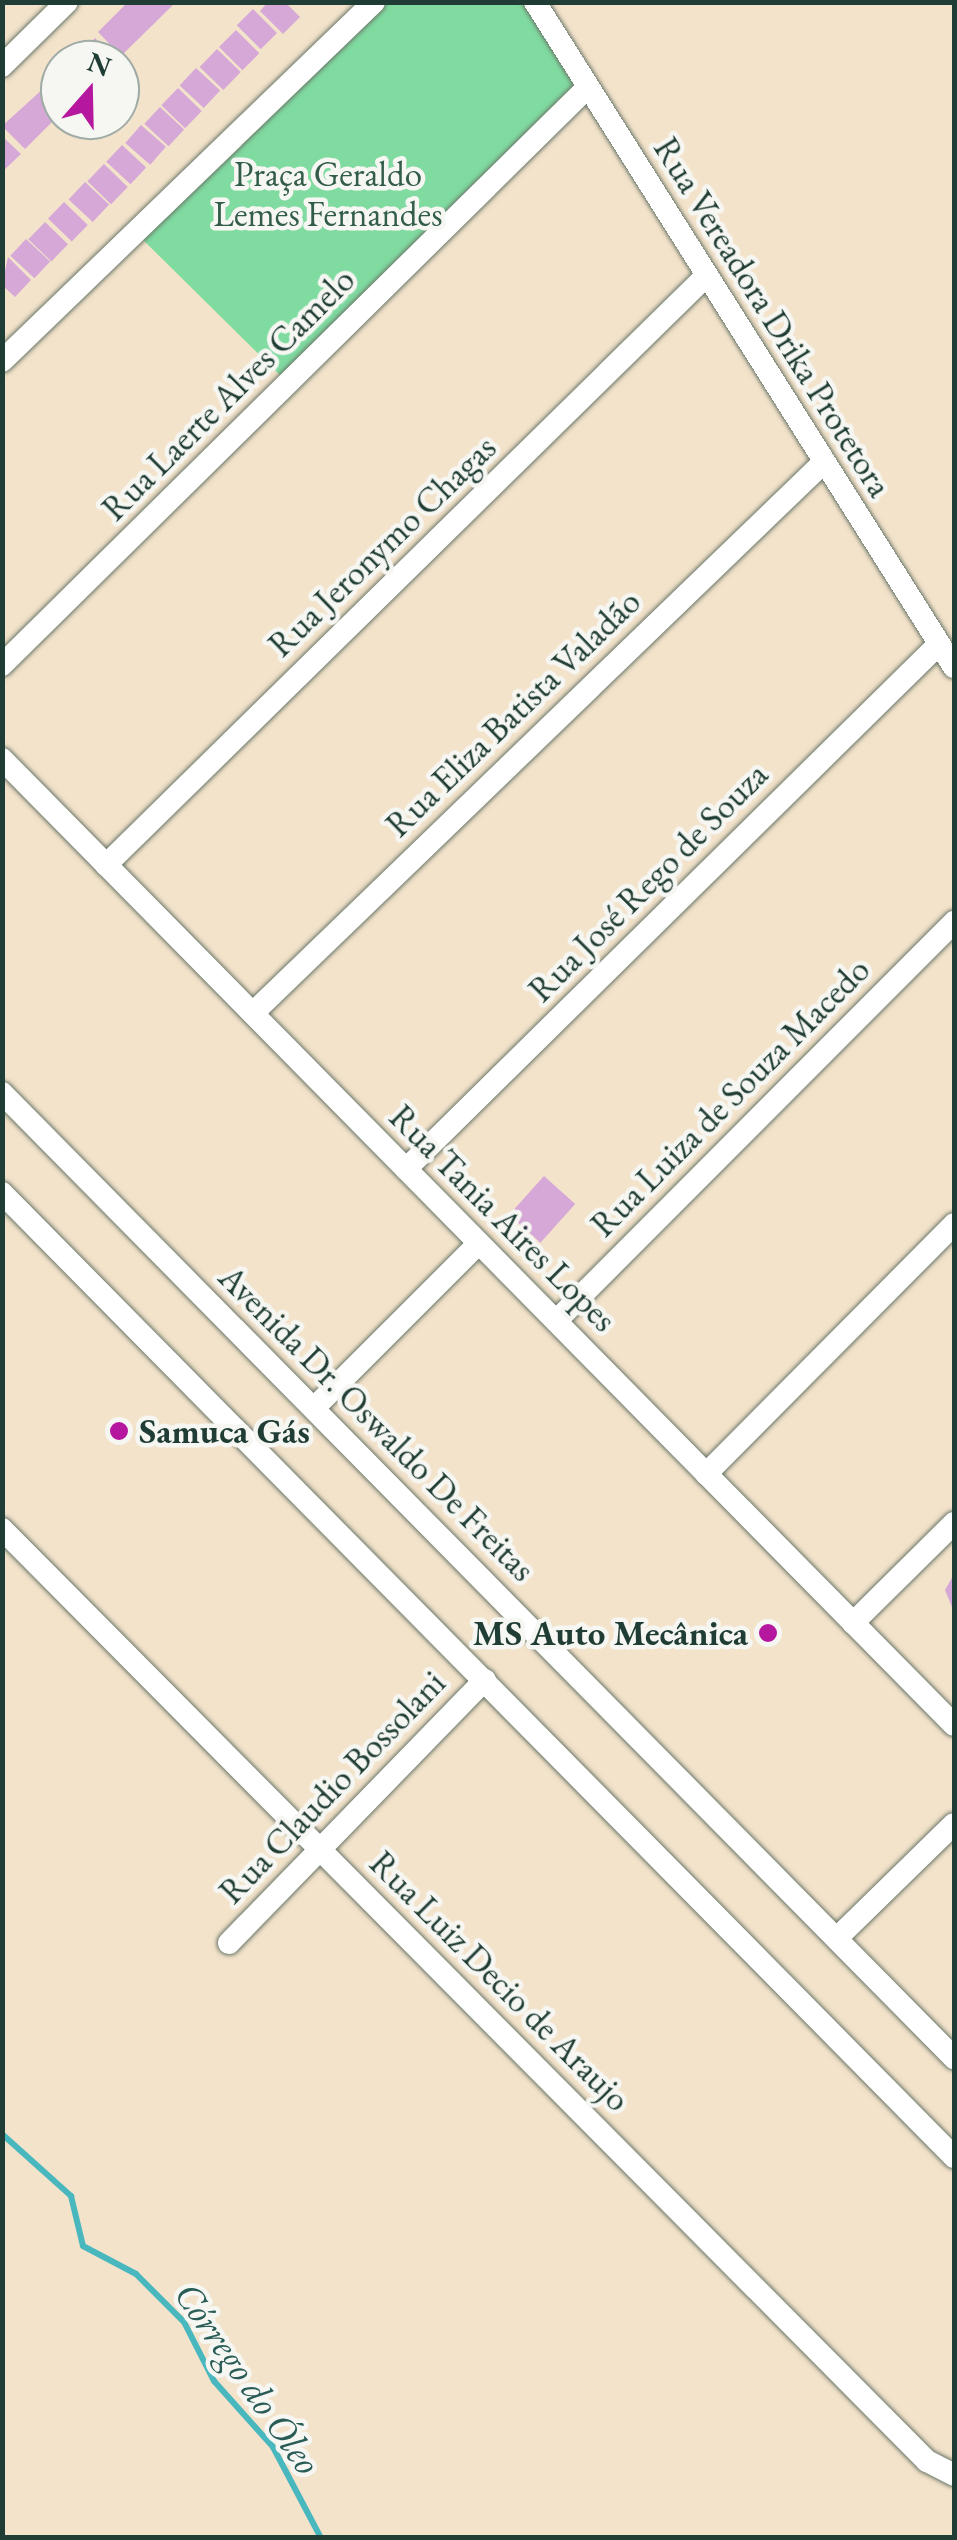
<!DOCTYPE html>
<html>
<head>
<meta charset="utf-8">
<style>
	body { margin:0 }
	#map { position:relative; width:957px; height:2540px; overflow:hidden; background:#f4e3cb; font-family:"EB Garamond",serif }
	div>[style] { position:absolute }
	.green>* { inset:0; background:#80dba1 }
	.stream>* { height:6px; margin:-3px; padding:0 3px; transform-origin:3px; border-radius:3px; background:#48b7be }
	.building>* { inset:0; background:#d6a8d8; transform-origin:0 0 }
	.roads { filter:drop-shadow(0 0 2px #6a7769) drop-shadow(0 0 2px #6a7769) }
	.minor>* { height:22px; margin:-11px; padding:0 11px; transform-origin:11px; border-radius:11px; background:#fff }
	.dots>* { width:28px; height:28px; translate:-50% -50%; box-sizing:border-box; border:5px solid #f6f6f2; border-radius:50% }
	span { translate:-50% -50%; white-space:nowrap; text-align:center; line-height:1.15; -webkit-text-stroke:9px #f6f6f2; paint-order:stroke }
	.park-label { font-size:35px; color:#325d4a }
	.street-label { font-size:35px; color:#1f3d34 }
	.poi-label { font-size:35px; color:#1f3d34; font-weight:700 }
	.left { translate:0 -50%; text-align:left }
	.right { translate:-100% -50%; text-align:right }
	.water-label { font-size:38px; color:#295c56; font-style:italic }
	.frame { position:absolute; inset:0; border:5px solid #1f3d34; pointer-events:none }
	.north { position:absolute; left:40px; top:40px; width:100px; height:100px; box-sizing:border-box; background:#f6f6f2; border:2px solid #a0aca6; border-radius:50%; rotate:20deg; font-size:28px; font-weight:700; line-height:40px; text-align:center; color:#1f3d34 }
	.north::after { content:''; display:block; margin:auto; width:35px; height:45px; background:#b5179e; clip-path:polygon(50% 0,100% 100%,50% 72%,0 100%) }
</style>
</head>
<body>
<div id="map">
	<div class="green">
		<div style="clip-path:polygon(374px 3px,535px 3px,588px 87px,288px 383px,136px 233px)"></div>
	</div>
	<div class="stream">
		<div style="left:2px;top:2134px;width:93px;rotate:41.9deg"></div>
		<div style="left:71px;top:2196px;width:51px;rotate:76.5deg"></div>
		<div style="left:83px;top:2246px;width:60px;rotate:27.8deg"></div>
		<div style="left:136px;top:2274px;width:68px;rotate:45deg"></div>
		<div style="left:184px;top:2322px;width:66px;rotate:63deg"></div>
		<div style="left:214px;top:2381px;width:89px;rotate:48.2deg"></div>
		<div style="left:273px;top:2447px;width:103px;rotate:62.2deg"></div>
	</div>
	<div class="building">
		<div style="clip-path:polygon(128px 2px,174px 4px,121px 56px,98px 32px)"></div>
		<div style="clip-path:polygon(268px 2px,285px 2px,300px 17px,283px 34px,260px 11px)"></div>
		<div style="left:253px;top:9px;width:34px;height:23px;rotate:45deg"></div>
		<div style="left:236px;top:30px;width:33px;height:24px;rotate:45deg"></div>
		<div style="clip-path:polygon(95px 38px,116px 60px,77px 55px)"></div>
		<div style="left:217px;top:49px;width:33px;height:25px;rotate:44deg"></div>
		<div style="left:196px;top:68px;width:33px;height:24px;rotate:43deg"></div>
		<div style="clip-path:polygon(56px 77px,60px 114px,25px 149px,2px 126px)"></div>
		<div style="left:178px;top:88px;width:33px;height:24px;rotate:44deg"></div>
		<div style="left:160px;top:107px;width:33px;height:23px;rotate:43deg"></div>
		<div style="left:141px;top:125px;width:33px;height:24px;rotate:41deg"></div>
		<div style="clip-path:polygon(2px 136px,21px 154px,2px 172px)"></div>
		<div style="left:122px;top:145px;width:33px;height:23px;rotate:43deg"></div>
		<div style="left:104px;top:164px;width:33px;height:24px;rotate:44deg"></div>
		<div style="left:85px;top:182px;width:33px;height:24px;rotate:43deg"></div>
		<div style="left:64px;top:202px;width:33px;height:23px;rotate:44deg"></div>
		<div style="left:45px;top:222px;width:32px;height:24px;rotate:44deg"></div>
		<div style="left:26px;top:239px;width:33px;height:23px;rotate:43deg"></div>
		<div style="clip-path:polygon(8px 257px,31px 280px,15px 297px,2px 285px)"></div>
		<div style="left:544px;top:1176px;width:42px;height:52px;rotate:42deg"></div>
		<div style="clip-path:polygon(954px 1574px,954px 1605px,952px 1607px,945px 1590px)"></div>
	</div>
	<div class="roads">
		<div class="minor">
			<div style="left:535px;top:2px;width:786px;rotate:57.79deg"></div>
			<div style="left:2px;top:66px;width:91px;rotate:-44.6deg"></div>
			<div style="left:2px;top:361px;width:517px;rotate:-43.98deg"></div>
			<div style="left:2px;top:665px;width:823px;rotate:-44.61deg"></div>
			<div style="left:2px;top:759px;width:1356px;rotate:45.42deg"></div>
			<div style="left:106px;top:865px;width:841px;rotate:-44.47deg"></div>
			<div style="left:253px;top:1013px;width:791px;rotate:-43.98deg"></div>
			<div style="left:2px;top:1093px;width:1356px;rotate:45.39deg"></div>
			<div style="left:406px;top:1169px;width:748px;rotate:-44.57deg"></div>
			<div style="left:2px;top:1193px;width:1355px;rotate:45.36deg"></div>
			<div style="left:556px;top:1321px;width:564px;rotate:-45.07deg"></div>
			<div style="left:314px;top:1408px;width:233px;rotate:-45deg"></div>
			<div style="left:706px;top:1474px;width:352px;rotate:-45.2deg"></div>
			<div style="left:2px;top:1529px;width:1313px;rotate:45.22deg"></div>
			<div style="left:927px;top:2461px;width:30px;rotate:27deg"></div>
			<div style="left:853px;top:1623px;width:142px;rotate:-44.7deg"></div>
			<div style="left:837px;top:1938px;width:163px;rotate:-44.3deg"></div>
			<div style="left:229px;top:1943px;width:367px;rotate:-45.8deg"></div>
		</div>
	</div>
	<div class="dots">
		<div style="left:119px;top:1431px;background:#b5179e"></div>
		<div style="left:768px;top:1633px;background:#b5179e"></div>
	</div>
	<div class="park-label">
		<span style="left:328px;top:194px">Praça Geraldo<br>Lemes Fernandes</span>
	</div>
	<div class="street-label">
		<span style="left:773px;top:317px;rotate:58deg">Rua Vereadora Drika Protetora</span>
		<span style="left:228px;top:394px;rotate:-45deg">Rua Laerte Alves Camelo</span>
		<span style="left:382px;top:546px;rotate:-44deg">Rua Jeronymo Chagas</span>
		<span style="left:513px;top:713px;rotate:-44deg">Rua Eliza Batista Valadão</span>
		<span style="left:648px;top:882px;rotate:-45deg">Rua José Rego de Souza</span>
		<span style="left:730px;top:1097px;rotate:-45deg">Rua Luiza de Souza Macedo</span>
		<span style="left:503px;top:1218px;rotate:45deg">Rua Tania Aires Lopes</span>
		<span style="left:377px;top:1423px;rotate:45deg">Avenida Dr. Oswaldo De Freitas</span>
		<span style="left:332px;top:1787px;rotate:-46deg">Rua Claudio Bossolani</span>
		<span style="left:500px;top:1981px;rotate:45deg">Rua Luiz Decio de Araujo</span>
	</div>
	<div class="poi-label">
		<span class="left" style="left:139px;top:1431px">Samuca Gás</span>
		<span class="right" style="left:748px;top:1633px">MS Auto Mecânica</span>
	</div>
	<div class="water-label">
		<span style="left:248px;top:2378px;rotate:55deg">Córrego do Óleo</span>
	</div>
	<div class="frame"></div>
	<div class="north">N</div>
</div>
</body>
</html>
